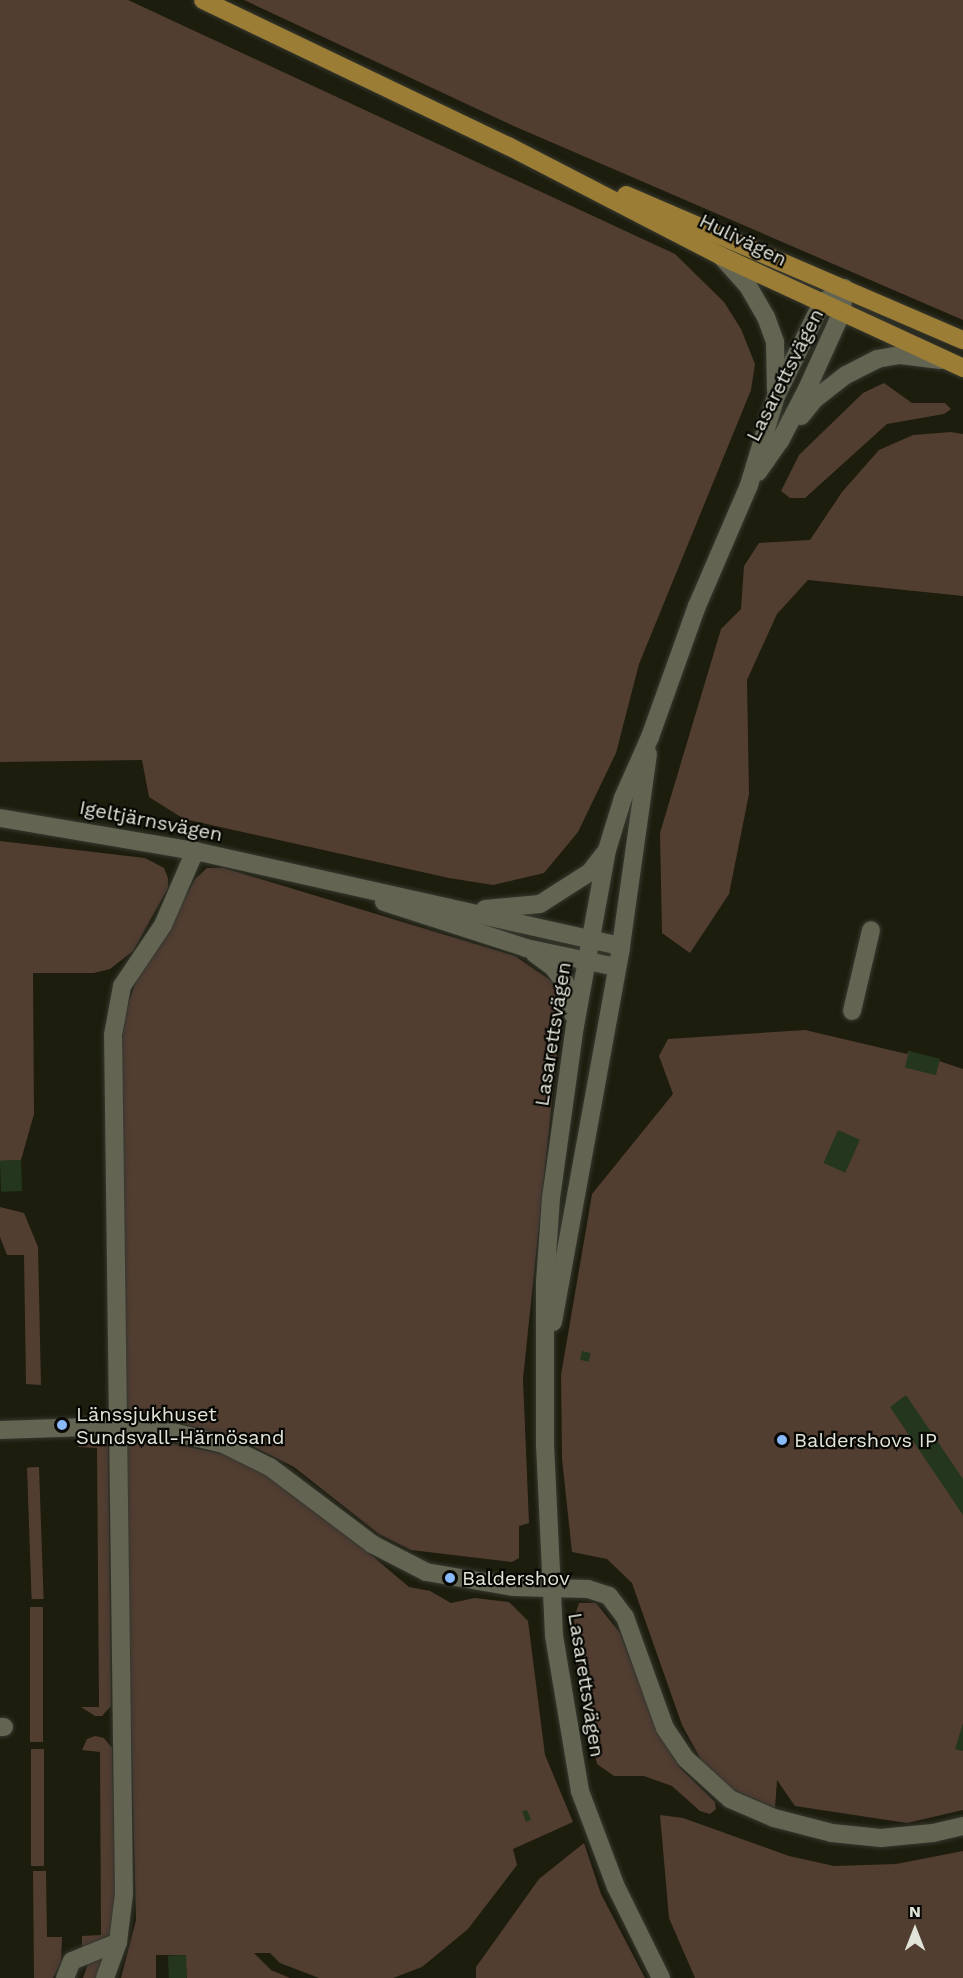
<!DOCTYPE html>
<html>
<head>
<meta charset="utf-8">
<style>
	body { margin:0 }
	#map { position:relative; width:963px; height:1978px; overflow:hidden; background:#1c1d0d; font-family:"Work Sans",sans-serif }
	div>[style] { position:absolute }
	.green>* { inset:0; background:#523d31; transform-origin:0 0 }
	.building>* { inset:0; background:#24371e; transform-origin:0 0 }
	.roads { filter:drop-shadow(0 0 2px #373830) drop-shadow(0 0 2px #373830) }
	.minor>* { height:18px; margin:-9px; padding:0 9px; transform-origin:9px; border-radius:9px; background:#636452 }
	.major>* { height:18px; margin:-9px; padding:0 9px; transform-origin:9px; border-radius:9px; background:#9c7d35 }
	.dots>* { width:16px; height:16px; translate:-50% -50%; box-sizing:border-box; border:3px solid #070703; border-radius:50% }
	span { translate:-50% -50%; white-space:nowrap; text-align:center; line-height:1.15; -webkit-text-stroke:4.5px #070703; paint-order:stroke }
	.street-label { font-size:20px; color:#e3e4d9 }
	.poi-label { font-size:20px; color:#e3e4d9 }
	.left { translate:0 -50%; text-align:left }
	.north { position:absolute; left:885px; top:1900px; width:60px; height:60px; -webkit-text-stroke:4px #070703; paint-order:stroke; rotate:0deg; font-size:16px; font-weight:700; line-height:24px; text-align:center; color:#e3e4d9 }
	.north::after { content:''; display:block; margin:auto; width:21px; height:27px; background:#e3e4d9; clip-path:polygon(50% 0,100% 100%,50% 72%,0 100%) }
</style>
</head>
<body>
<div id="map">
	<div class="green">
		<div style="clip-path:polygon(0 0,128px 0,675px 254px,724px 302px,741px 329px,755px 364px,751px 390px,639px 664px,616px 753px,578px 832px,544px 873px,493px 885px,449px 878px,184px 819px,149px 797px,142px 760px,0 762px)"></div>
		<div style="clip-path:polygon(244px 0,963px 0,963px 320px,516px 127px)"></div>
		<div style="clip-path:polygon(884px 383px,912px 403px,945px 403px,951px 409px,944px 414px,887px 424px,805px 498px,790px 498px,781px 491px,799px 455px,863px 393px)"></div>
		<div style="clip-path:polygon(951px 432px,963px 434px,963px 596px,808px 580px,777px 614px,747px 680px,749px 794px,729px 894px,690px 953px,662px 933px,660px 833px,721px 629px,741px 609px,744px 566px,759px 543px,810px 540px,842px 492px,879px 450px,913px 435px)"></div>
		<div style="clip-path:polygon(0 841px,145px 858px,164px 868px,168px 878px,168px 888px,133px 951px,110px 969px,94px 973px,33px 973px,34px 1114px,21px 1160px,0 1161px)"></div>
		<div style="clip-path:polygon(207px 868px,224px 868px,515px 956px,553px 982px,560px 1000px,560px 1023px,523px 1379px,529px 1523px,519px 1526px,519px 1558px,512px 1562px,411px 1550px,379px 1534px,294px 1467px,239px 1439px,124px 1408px,121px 1050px,125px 1014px,137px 978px,159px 947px,195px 879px)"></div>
		<div style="clip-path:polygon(805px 1030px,907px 1054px,909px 1051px,963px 1069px,963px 1810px,907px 1823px,795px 1806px,777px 1780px,775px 1808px,734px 1790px,704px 1765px,682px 1725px,632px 1583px,607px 1559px,572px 1552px,562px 1459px,561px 1375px,592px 1194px,673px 1094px,659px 1056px,668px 1039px)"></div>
		<div style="clip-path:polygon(0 1207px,24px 1213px,38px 1247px,41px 1385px,26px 1384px,24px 1255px,7px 1255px,0 1237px)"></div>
		<div style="clip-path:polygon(144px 1438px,222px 1454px,250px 1465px,311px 1504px,409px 1587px,430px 1591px,451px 1603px,475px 1598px,509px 1602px,528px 1621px,545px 1755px,573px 1822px,513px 1849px,517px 1865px,468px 1929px,422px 1967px,393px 1978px,319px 1978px,280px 1963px,270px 1953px,254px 1953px,271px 1970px,290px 1978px,187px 1978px,185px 1955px,156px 1955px,156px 1978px,121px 1978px,136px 1920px,124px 1442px)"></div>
		<div style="clip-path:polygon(108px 1442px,111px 1706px,102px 1716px,95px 1716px,81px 1707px,99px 1707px,97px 1448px,78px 1447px,81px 1443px)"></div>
		<div style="left:39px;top:1467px;width:132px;height:12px;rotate:88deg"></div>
		<div style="clip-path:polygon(579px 1603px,596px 1603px,620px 1633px,658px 1733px,680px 1768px,715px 1802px,716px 1809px,710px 1814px,700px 1811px,672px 1786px,644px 1776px,614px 1776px,597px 1764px,581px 1690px,574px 1618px)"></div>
		<div style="left:30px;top:1607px;width:13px;height:135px"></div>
		<div style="clip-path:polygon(95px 1736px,104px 1738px,112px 1748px,115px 1896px,113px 1933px,82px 1948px,82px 1936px,101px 1935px,100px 1752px,82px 1750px,87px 1739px)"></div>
		<div style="left:31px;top:1749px;width:13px;height:117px"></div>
		<div style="clip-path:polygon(660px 1815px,683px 1818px,789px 1856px,834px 1866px,896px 1864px,963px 1851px,963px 1978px,695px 1978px,669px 1918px)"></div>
		<div style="clip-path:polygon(584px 1843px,601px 1894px,645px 1978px,476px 1978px,476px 1967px,539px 1879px)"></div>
		<div style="clip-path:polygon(33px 1871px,46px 1871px,47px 1937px,62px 1937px,61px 1962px,53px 1978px,34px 1978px)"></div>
		<div style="clip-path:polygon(107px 1952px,96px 1978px,83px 1978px,89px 1961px)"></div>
	</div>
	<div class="building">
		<div style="left:909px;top:1051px;width:32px;height:17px;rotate:14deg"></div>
		<div style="left:838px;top:1130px;width:24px;height:36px;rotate:24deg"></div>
		<div style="left:21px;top:1160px;width:31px;height:21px;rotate:88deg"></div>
		<div style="left:582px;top:1351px;width:9px;height:9px;rotate:13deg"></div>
		<div style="clip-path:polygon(906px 1395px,963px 1479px,963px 1515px,890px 1407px)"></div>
		<div style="clip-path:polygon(963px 1723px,963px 1751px,955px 1749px)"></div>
		<div style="clip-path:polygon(527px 1810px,531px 1820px,526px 1822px,522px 1811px)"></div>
		<div style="left:186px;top:1955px;width:23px;height:18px;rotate:88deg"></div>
	</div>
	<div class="roads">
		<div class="minor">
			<div style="left:721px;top:256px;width:40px;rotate:48deg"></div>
			<div style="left:748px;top:286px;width:36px;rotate:60deg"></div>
			<div style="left:766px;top:317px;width:27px;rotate:70deg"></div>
			<div style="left:775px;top:342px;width:48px;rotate:88.8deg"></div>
			<div style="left:801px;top:416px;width:22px;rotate:-51deg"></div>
			<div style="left:815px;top:399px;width:39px;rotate:-38deg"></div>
			<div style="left:846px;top:375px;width:35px;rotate:-27deg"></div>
			<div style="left:877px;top:359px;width:23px;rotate:-10deg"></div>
			<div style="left:900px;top:355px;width:41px;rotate:7deg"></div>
			<div style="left:758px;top:472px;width:38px;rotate:-55deg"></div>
			<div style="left:780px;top:441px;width:59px;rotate:-62.6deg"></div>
			<div style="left:807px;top:389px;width:85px;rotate:-65.6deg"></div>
			<div style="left:842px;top:312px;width:14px;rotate:-86deg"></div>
			<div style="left:0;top:818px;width:198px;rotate:9.6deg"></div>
			<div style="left:195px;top:851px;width:436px;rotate:12.6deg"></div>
			<div style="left:384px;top:902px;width:149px;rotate:17.9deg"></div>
			<div style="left:526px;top:948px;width:92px;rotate:11.9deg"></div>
			<div style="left:485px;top:909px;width:55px;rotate:-5.2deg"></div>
			<div style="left:540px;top:904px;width:59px;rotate:-32.6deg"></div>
			<div style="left:590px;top:872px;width:23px;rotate:-52deg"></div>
			<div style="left:535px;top:954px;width:22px;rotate:36deg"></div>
			<div style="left:553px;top:967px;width:20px;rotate:53deg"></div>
			<div style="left:565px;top:983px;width:32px;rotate:76deg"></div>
			<div style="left:852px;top:1011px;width:83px;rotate:-76.8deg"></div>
			<div style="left:553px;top:1322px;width:382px;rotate:-79.7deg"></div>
			<div style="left:621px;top:946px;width:194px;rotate:-82deg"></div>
			<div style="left:0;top:1430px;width:119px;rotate:-1.9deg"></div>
			<div style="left:119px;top:1426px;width:49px;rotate:5.8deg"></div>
			<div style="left:168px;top:1431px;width:57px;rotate:13.3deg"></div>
			<div style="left:223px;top:1444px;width:52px;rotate:26.1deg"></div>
			<div style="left:270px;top:1467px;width:128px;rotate:37deg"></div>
			<div style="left:372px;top:1544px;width:61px;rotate:27.4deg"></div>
			<div style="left:426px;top:1572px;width:88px;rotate:9.8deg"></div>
			<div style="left:513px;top:1587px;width:75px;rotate:1.5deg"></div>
			<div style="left:588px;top:1589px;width:22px;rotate:18deg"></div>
			<div style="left:609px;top:1596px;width:26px;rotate:53deg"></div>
			<div style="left:625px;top:1617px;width:118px;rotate:70.2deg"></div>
			<div style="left:665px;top:1728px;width:37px;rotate:56deg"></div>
			<div style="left:686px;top:1759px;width:59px;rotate:42.3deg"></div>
			<div style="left:730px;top:1799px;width:48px;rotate:23.4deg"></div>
			<div style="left:774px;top:1818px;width:60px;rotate:14.5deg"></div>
			<div style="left:832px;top:1833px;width:49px;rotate:5.8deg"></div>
			<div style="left:881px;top:1838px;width:52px;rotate:-5.5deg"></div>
			<div style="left:933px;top:1833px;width:31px;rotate:-13deg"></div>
			<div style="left:0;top:1727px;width:4px"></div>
			<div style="left:65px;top:1978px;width:18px;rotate:-68deg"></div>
			<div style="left:72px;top:1961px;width:50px;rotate:-22.4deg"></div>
			<div style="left:105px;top:1978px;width:38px;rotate:-70deg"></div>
			<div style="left:118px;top:1942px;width:48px;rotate:-82.9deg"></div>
			<div style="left:124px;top:1894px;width:859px;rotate:-90.73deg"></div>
			<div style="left:113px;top:1035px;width:50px;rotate:-79.6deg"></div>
			<div style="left:122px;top:986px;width:73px;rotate:-56.1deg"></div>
			<div style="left:163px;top:925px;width:81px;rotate:-66.6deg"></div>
			<div style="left:661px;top:1978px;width:102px;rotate:-116.3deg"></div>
			<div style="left:616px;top:1887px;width:103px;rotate:-110.6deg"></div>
			<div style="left:580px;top:1791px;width:158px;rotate:-99.5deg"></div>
			<div style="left:554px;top:1635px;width:190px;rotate:-92.7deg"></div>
			<div style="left:545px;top:1445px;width:163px;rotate:-90deg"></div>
			<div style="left:545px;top:1282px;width:84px;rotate:-85.9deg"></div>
			<div style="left:551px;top:1198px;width:174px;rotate:-82.1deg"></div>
			<div style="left:575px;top:1026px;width:179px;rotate:-79.7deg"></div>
			<div style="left:607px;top:850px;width:54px;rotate:-72.9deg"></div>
			<div style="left:623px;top:798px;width:67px;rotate:-66.1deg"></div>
			<div style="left:650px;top:737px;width:139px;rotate:-70.3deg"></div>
			<div style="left:697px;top:606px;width:132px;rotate:-66.7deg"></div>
			<div style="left:749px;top:485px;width:93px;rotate:-73.1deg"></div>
			<div style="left:776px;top:396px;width:104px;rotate:-63.7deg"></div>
			<div style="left:822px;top:303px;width:27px;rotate:-34deg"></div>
		</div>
		<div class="major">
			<div style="left:203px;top:0;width:338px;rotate:25.6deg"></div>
			<div style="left:508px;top:146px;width:240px;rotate:27.3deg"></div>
			<div style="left:721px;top:256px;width:267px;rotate:24.8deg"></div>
			<div style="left:626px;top:195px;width:367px;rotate:23.3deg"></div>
		</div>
	</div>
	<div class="dots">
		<div style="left:62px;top:1425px;background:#88bafc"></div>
		<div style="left:782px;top:1440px;background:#88bafc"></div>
		<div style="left:450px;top:1578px;background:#88bafc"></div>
	</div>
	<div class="street-label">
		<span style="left:743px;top:240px;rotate:26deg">Hulivägen</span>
		<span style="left:785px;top:375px;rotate:-63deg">Lasarettsvägen</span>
		<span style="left:151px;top:821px;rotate:11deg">Igeltjärnsvägen</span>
		<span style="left:553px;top:1034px;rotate:-81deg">Lasarettsvägen</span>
		<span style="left:586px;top:1685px;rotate:81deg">Lasarettsvägen</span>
	</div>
	<div class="poi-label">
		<span class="left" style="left:76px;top:1426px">Länssjukhuset<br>Sundsvall-Härnösand</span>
		<span class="left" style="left:794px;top:1440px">Baldershovs IP</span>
		<span class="left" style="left:462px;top:1578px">Baldershov</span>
	</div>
	<div class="north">N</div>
</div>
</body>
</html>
